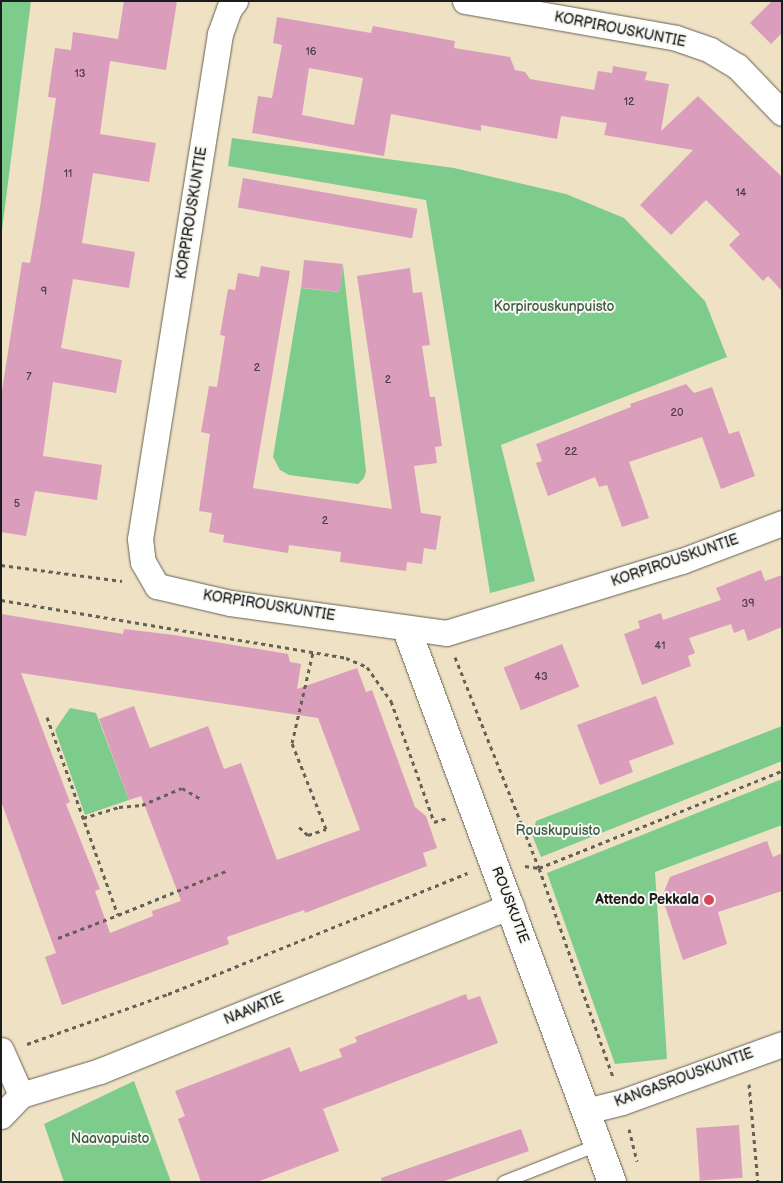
<!DOCTYPE html>
<html>
<head>
<meta charset="utf-8">
<style>
	body { margin:0 }
	#map { position:relative; width:783px; height:1183px; overflow:hidden; background:#efe1c3; font-family:"Balsamiq Sans",sans-serif }
	div>[style] { position:absolute }
	.green>* { inset:0; background:#7ecc8b }
	.building>* { inset:0; background:#da9ebc; transform-origin:0 0 }
	.path>* { height:3px; margin-top:-1.5px; transform-origin:0; background:repeating-linear-gradient(90deg,#666156 0 4px,transparent 0 8px) }
	.roads { filter:drop-shadow(0 0 1px #666156) drop-shadow(0 0 1px #666156) }
	.lane>* { height:12px; margin:-6px; padding:0 6px; transform-origin:6px; border-radius:6px; background:#fff }
	.street>* { height:25px; margin:-12.5px; padding:0 12.5px; transform-origin:12.5px; border-radius:12.5px; background:#fff }
	.secondary>* { height:28px; margin:-14px; padding:0 14px; transform-origin:14px; border-radius:14px; background:#fff }
	.dots>* { width:14px; height:14px; translate:-50% -50%; box-sizing:border-box; border:2px solid #f6f6f2; border-radius:50% }
	span { translate:-50% -50%; white-space:nowrap; text-align:center; line-height:1.15; -webkit-text-stroke:4px #f6f6f2; paint-order:stroke }
	.number-label { font-size:11px; color:#4c3c44 }
	.number-label span { -webkit-text-stroke-width:0 }
	.street-label { font-size:14px; color:#1c1c1c }
	.park-label { font-size:14px; color:#3e5a43 }
	.poi-label { font-size:14px; color:#1c1c1c; font-weight:700 }
	.right { translate:-100% -50%; text-align:right }
	.frame { position:absolute; inset:0; border:2px solid #1c1c1c; pointer-events:none }
</style>
</head>
<body>
<div id="map">
	<div class="green">
		<div style="clip-path:polygon(1px 1px,31px 1px,1px 238px)"></div>
		<div style="clip-path:polygon(232px 138px,454px 168px,566px 194px,624px 218px,705px 301px,727px 357px,501px 445px,535px 581px,490px 593px,426px 200px,228px 166px)"></div>
		<div style="clip-path:polygon(343px 265px,366px 471px,364px 478px,358px 484px,289px 475px,280px 470px,273px 457px,301px 288px,339px 292px)"></div>
		<div style="clip-path:polygon(70px 708px,96px 713px,129px 800px,85px 815px,55px 730px)"></div>
		<div style="clip-path:polygon(782px 726px,782px 761px,541px 857px,532px 835px,536px 821px)"></div>
		<div style="clip-path:polygon(782px 779px,782px 825px,655px 872px,667px 1059px,615px 1064px,547px 873px)"></div>
		<div style="clip-path:polygon(134px 1081px,171px 1182px,64px 1182px,44px 1124px)"></div>
	</div>
	<div class="building">
		<div style="clip-path:polygon(124px 1px,177px 1px,166px 70px,110px 61px,100px 134px,156px 143px,149px 182px,93px 173px,82px 243px,135px 252px,129px 288px,73px 279px,61px 348px,122px 360px,116px 393px,53px 382px,43px 456px,102px 465px,97px 500px,35px 491px,26px 536px,1px 532px,1px 397px,22px 262px,30px 263px,40px 207px,56px 98px,48px 97px,55px 48px,71px 50px,73px 32px,118px 39px)"></div>
		<div style="clip-path:polygon(772px 1px,782px 1px,782px 33px,771px 44px,750px 23px)"></div>
		<div style="clip-path:polygon(evenodd,277px 17px,371px 33px,373px 26px,455px 41px,454px 48px,510px 57px,515px 70px,525px 72px,530px 79px,594px 90px,598px 71px,612px 73px,613px 66px,647px 72px,645px 80px,669px 84px,661px 131px,698px 96px,782px 177px,782px 291px,768px 276px,763px 281px,729px 245px,740px 234px,706px 200px,671px 235px,640px 205px,693px 150px,604px 135px,607px 123px,561px 116px,557px 139px,481px 125px,481px 131px,391px 114px,384px 156px,252px 133px,258px 96px,272px 98px,282px 45px,273px 43px,277px 17px,309px 68px,363px 78px,354px 125px,302px 115px,309px 68px)"></div>
		<div style="left:243px;top:178px;width:177px;height:30px;rotate:10deg"></div>
		<div style="left:304px;top:260px;width:39px;height:28px;rotate:6deg"></div>
		<div style="clip-path:polygon(261px 266px,290px 271px,253px 488px,392px 509px,357px 276px,410px 268px,413px 293px,422px 292px,430px 345px,422px 346px,430px 397px,435px 397px,442px 446px,435px 447px,437px 463px,414px 466px,421px 513px,441px 516px,436px 550px,424px 548px,422px 564px,407px 562px,406px 571px,340px 562px,341px 552px,289px 545px,288px 553px,263px 549px,223px 542px,224px 535px,209px 532px,212px 513px,199px 511px,210px 434px,201px 432px,209px 386px,217px 387px,225px 336px,220px 335px,228px 289px,235px 290px,238px 273px,259px 277px)"></div>
		<div style="clip-path:polygon(686px 384px,694px 393px,712px 387px,729px 434px,739px 431px,755px 476px,721px 489px,702px 437px,629px 462px,649px 518px,622px 527px,607px 485px,599px 487px,595px 477px,548px 496px,536px 463px,542px 461px,536px 444px,631px 407px,630px 404px)"></div>
		<div style="clip-path:polygon(761px 570px,765px 581px,782px 575px,782px 627px,748px 641px,744px 629px,734px 633px,731px 624px,689px 638px,695px 653px,688px 656px,691px 666px,642px 685px,624px 634px,640px 628px,638px 621px,661px 613px,663px 620px,721px 600px,716px 588px)"></div>
		<div style="clip-path:polygon(evenodd,1px 614px,123px 634px,124px 629px,174px 635px,288px 654px,290px 662px,301px 664px,297px 689px,357px 668px,366px 692px,372px 690px,415px 807px,426px 816px,437px 848px,423px 853px,427px 866px,305px 913px,304px 910px,227px 937px,229px 944px,62px 1005px,45px 957px,56px 953px,1px 801px,1px 614px,21px 673px,318px 718px,360px 830px,277px 860px,241px 763px,224px 769px,208px 726px,150px 748px,134px 706px,99px 719px,129px 800px,141px 796px,181px 901px,152px 911px,153px 916px,110px 933px,95px 891px,100px 889px,66px 804px,70px 802px,21px 673px)"></div>
		<div style="left:562px;top:644px;width:46px;height:63px;rotate:68deg"></div>
		<div style="clip-path:polygon(656px 696px,674px 744px,629px 761px,633px 772px,600px 785px,577px 725px)"></div>
		<div style="clip-path:polygon(767px 841px,773px 857px,782px 853px,782px 891px,718px 912px,727px 944px,683px 960px,662px 897px,670px 877px)"></div>
		<div style="clip-path:polygon(466px 994px,468px 1000px,480px 996px,498px 1043px,323px 1109px,339px 1151px,257px 1182px,201px 1182px,178px 1119px,185px 1116px,175px 1091px,290px 1047px,300px 1072px,342px 1057px,339px 1049px,357px 1042px,355px 1037px)"></div>
		<div style="left:739px;top:1125px;width:53px;height:43px;rotate:86deg"></div>
		<div style="clip-path:polygon(521px 1129px,529px 1151px,442px 1182px,382px 1182px,381px 1178px)"></div>
	</div>
	<div class="path">
		<div style="left:1px;top:565px;width:122px;rotate:7.5deg"></div>
		<div style="left:1px;top:600px;width:350px;rotate:9.5deg"></div>
		<div style="left:346px;top:658px;width:23px;rotate:23deg"></div>
		<div style="left:367px;top:667px;width:42px;rotate:54.8deg"></div>
		<div style="left:391px;top:701px;width:128px;rotate:70.4deg"></div>
		<div style="left:434px;top:822px;width:14px;rotate:-17deg"></div>
		<div style="left:455px;top:657px;width:227px;rotate:68.3deg"></div>
		<div style="left:539px;top:868px;width:222px;rotate:70.5deg"></div>
		<div style="left:47px;top:717px;width:210px;rotate:70.3deg"></div>
		<div style="left:118px;top:915px;width:119px;rotate:-22.2deg"></div>
		<div style="left:83px;top:818px;width:38px;rotate:-17deg"></div>
		<div style="left:119px;top:807px;width:23px;rotate:-5deg"></div>
		<div style="left:142px;top:805px;width:43px;rotate:-23deg"></div>
		<div style="left:182px;top:788px;width:22px;rotate:30deg"></div>
		<div style="left:299px;top:827px;width:12px;rotate:42deg"></div>
		<div style="left:308px;top:835px;width:19px;rotate:-18deg"></div>
		<div style="left:326px;top:829px;width:92px;rotate:-111.6deg"></div>
		<div style="left:292px;top:743px;width:93px;rotate:-77deg"></div>
		<div style="left:525px;top:866px;width:14px;rotate:8deg"></div>
		<div style="left:539px;top:868px;width:262px;rotate:-21.8deg"></div>
		<div style="left:58px;top:938px;width:64px;rotate:-21deg"></div>
		<div style="left:27px;top:1044px;width:150px;rotate:-19.5deg"></div>
		<div style="left:168px;top:994px;width:323px;rotate:-22deg"></div>
		<div style="left:749px;top:1084px;width:98px;rotate:84.8deg"></div>
		<div style="left:629px;top:1129px;width:33px;rotate:76deg"></div>
	</div>
	<div class="roads">
		<div class="lane">
			<div style="left:504px;top:1182px;width:101px;rotate:-21.5deg"></div>
		</div>
		<div class="street">
			<div style="left:235px;top:1px;width:10px;rotate:127deg"></div>
			<div style="left:229px;top:9px;width:27px;rotate:110deg"></div>
			<div style="left:220px;top:34px;width:511px;rotate:99deg"></div>
			<div style="left:140px;top:539px;width:23px;rotate:83deg"></div>
			<div style="left:143px;top:562px;width:28px;rotate:60deg"></div>
			<div style="left:157px;top:586px;width:75px;rotate:13.1deg"></div>
			<div style="left:230px;top:603px;width:218px;rotate:7.9deg"></div>
			<div style="left:446px;top:633px;width:247px;rotate:-17deg"></div>
			<div style="left:682px;top:561px;width:107px;rotate:-20.8deg"></div>
			<div style="left:465px;top:1px;width:214px;rotate:9.9deg"></div>
			<div style="left:676px;top:38px;width:36px;rotate:19deg"></div>
			<div style="left:710px;top:50px;width:31px;rotate:31deg"></div>
			<div style="left:737px;top:66px;width:65px;rotate:46.2deg"></div>
			<div style="left:1px;top:1050px;width:49px;rotate:66deg"></div>
			<div style="left:586px;top:1111px;width:37px;rotate:-14deg"></div>
			<div style="left:622px;top:1102px;width:170px;rotate:-19.9deg"></div>
			<div style="left:1px;top:1116px;width:29px;rotate:-46deg"></div>
			<div style="left:21px;top:1095px;width:83px;rotate:-16.9deg"></div>
			<div style="left:100px;top:1071px;width:443px;rotate:-21.9deg"></div>
		</div>
		<div class="secondary">
			<div style="left:407px;top:630px;width:589px;rotate:69.63deg"></div>
		</div>
	</div>
	<div class="dots">
		<div style="left:709px;top:900px;background:#d1495b"></div>
	</div>
	<div class="number-label">
		<span style="left:311px;top:52px">16</span>
		<span style="left:80px;top:74px">13</span>
		<span style="left:629px;top:102px">12</span>
		<span style="left:68px;top:174px">11</span>
		<span style="left:741px;top:193px">14</span>
		<span style="left:44px;top:292px">9</span>
		<span style="left:257px;top:368px">2</span>
		<span style="left:29px;top:377px">7</span>
		<span style="left:388px;top:380px">2</span>
		<span style="left:677px;top:413px">20</span>
		<span style="left:571px;top:452px">22</span>
		<span style="left:17px;top:504px">5</span>
		<span style="left:325px;top:521px">2</span>
		<span style="left:748px;top:604px">39</span>
		<span style="left:660px;top:646px">41</span>
		<span style="left:541px;top:677px">43</span>
	</div>
	<div class="street-label">
		<span style="left:620px;top:30px;rotate:11deg">KORPIROUSKUNTIE</span>
		<span style="left:192px;top:213px;rotate:-81deg">KORPIROUSKUNTIE</span>
		<span style="left:675px;top:561px;rotate:-19deg">KORPIROUSKUNTIE</span>
		<span style="left:269px;top:606px;rotate:9deg">KORPIROUSKUNTIE</span>
		<span style="left:510px;top:905px;rotate:69deg">ROUSKUTIE</span>
		<span style="left:254px;top:1009px;rotate:-22deg">NAAVATIE</span>
		<span style="left:684px;top:1078px;rotate:-20deg">KANGASROUSKUNTIE</span>
	</div>
	<div class="park-label">
		<span style="left:554px;top:307px">Korpirouskunpuisto</span>
		<span style="left:558px;top:831px">Rouskupuisto</span>
		<span style="left:110px;top:1139px">Naavapuisto</span>
	</div>
	<div class="poi-label">
		<span class="right" style="left:699px;top:900px">Attendo Pekkala</span>
	</div>
	<div class="frame"></div>
</div>
</body>
</html>
